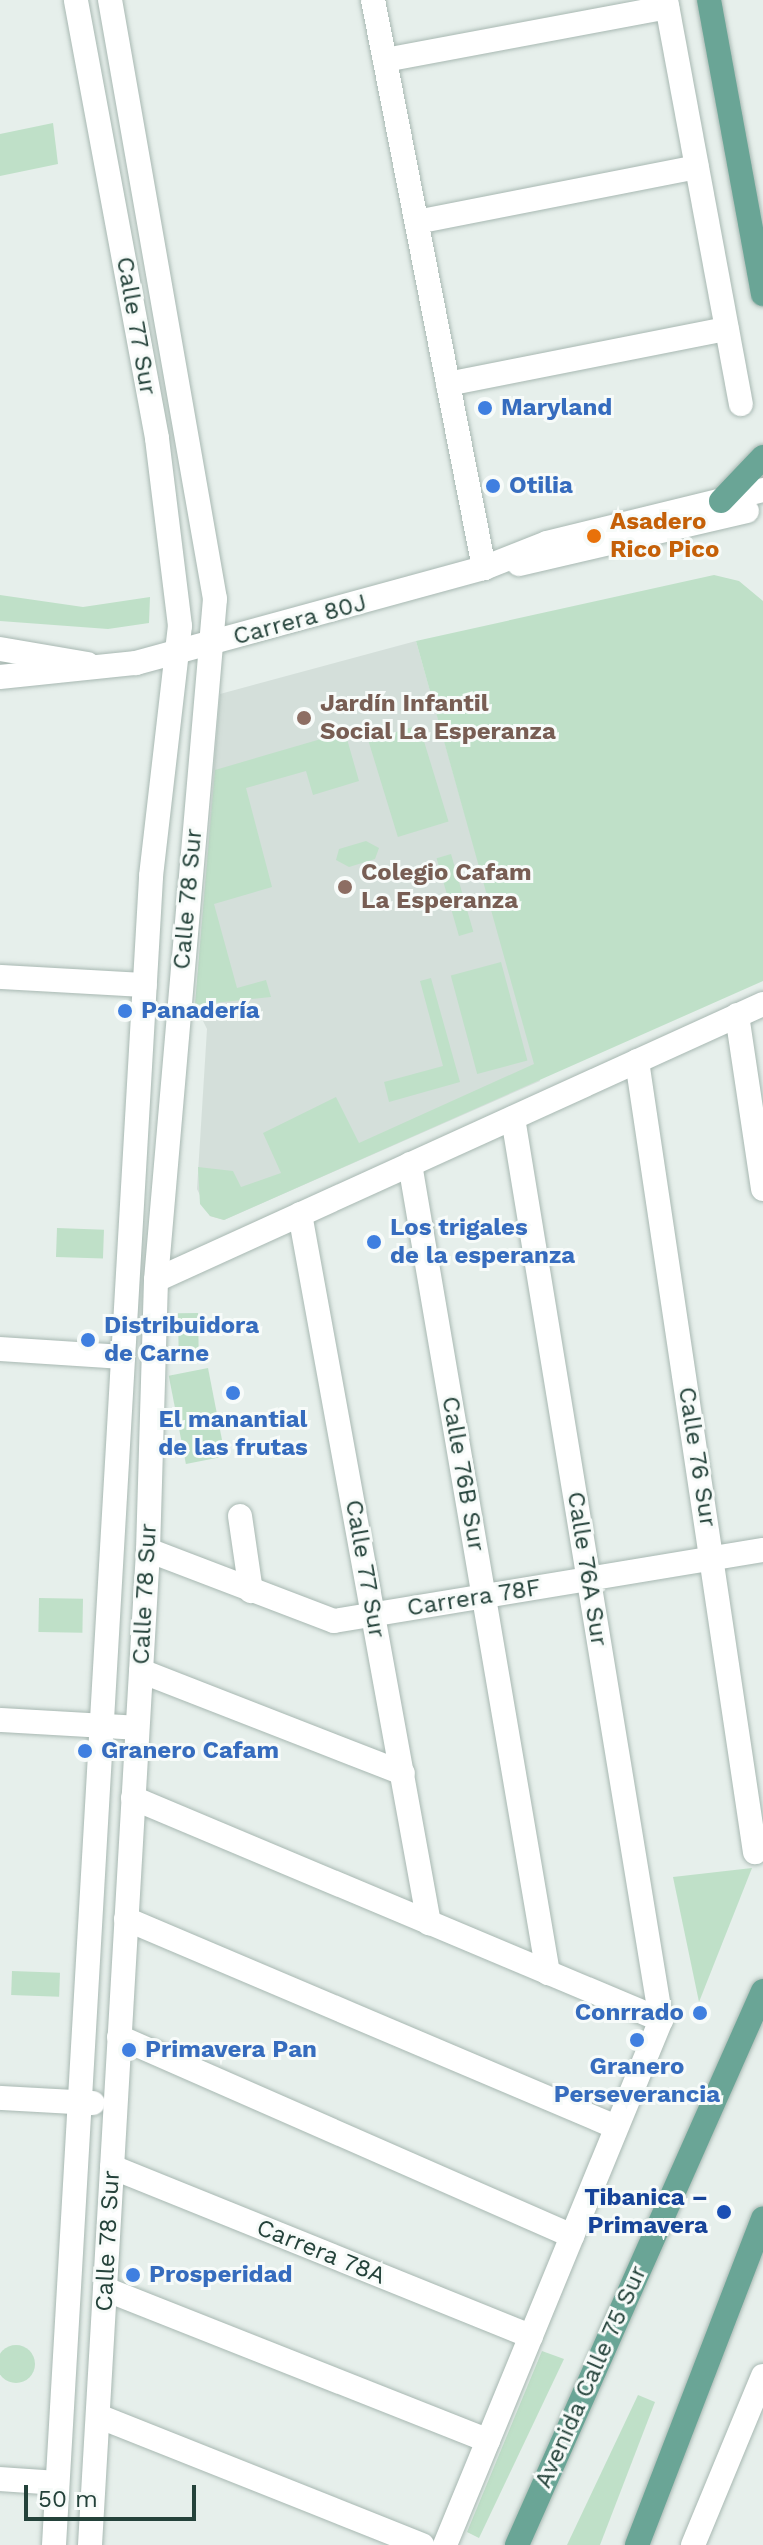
<!DOCTYPE html>
<html>
<head>
<meta charset="utf-8">
<style>
	body { margin:0 }
	#map { position:relative; width:763px; height:2545px; overflow:hidden; background:#e6efeb; font-family:"Work Sans",sans-serif }
	div>[style] { position:absolute }
	.built>* { inset:0; background:#d4dfda }
	.green>* { inset:0; background:#bfe0c8; transform-origin:0 0 }
	.round { border-radius:50% }
	.roads { filter:drop-shadow(0 0 2px #a8b8b2) drop-shadow(0 0 2px #a8b8b2) }
	.street>* { height:24px; margin:-12px; padding:0 12px; transform-origin:12px; border-radius:12px; background:#fff }
	.secondary>* { height:24px; margin:-12px; padding:0 12px; transform-origin:12px; border-radius:12px; background:#fff }
	.primary>* { height:24px; margin:-12px; padding:0 12px; transform-origin:12px; border-radius:12px; background:#6aa596 }
	.dots>* { width:22px; height:22px; translate:-50% -50%; box-sizing:border-box; border:4px solid #f7fbf9; border-radius:50% }
	span { translate:-50% -50%; white-space:nowrap; text-align:center; line-height:1.15; -webkit-text-stroke:6px #f7fbf9; paint-order:stroke }
	.street-label { font-size:24px; color:#24423a }
	.shop-label { font-size:24px; color:#366cbe; font-weight:700 }
	.left { translate:0 -50%; text-align:left }
	.right { translate:-100% -50%; text-align:right }
	.food-label { font-size:24px; color:#c56008; font-weight:700 }
	.education-label { font-size:24px; color:#785e54; font-weight:700 }
	.transit-label { font-size:24px; color:#164399; font-weight:700 }
	.scale { position:absolute; left:24px; top:2485px; width:172px; height:36px; box-sizing:border-box; border:4px solid #24423a; border-top:0; padding-left:10px; font-size:24px; line-height:28px; white-space:nowrap; color:#24423a; -webkit-text-stroke:6px #f7fbf9; paint-order:stroke }
</style>
</head>
<body>
<div id="map">
	<div class="built">
		<div style="clip-path:polygon(416px 641px,540px 1081px,224px 1220px,210px 1216px,197px 1189px,207px 1029px,195px 1005px,220px 694px)"></div>
	</div>
	<div class="green">
		<div style="clip-path:polygon(53px 123px,58px 164px,0 176px,0 134px)"></div>
		<div style="clip-path:polygon(714px 575px,739px 581px,763px 601px,763px 981px,224px 1220px,210px 1216px,200px 1204px,198px 1167px,233px 1171px,241px 1187px,281px 1173px,263px 1133px,336px 1097px,359px 1143px,534px 1064px,416px 641px)"></div>
		<div style="clip-path:polygon(0 595px,83px 607px,150px 597px,149px 623px,108px 629px,0 621px)"></div>
		<div style="left:419px;top:725px;width:101px;height:53px;rotate:73deg"></div>
		<div style="clip-path:polygon(345px 732px,359px 781px,313px 795px,306px 771px,246px 788px,272px 887px,214px 904px,237px 988px,266px 980px,271px 997px,195px 1005px,215px 770px)"></div>
		<div style="clip-path:polygon(366px 841px,379px 848px,375px 859px,349px 867px,336px 860px,339px 849px)"></div>
		<div style="left:451px;top:854px;width:81px;height:15px;rotate:74deg"></div>
		<div style="left:501px;top:962px;width:102px;height:52px;rotate:75deg"></div>
		<div style="clip-path:polygon(431px 978px,460px 1082px,389px 1102px,384px 1082px,443px 1066px,420px 981px)"></div>
		<div style="left:57px;top:1228px;width:47px;height:29px;rotate:2deg"></div>
		<div style="left:198px;top:1313px;width:43px;height:20px;rotate:89deg"></div>
		<div style="left:208px;top:1368px;width:90px;height:40px;rotate:79deg"></div>
		<div style="left:39px;top:1598px;width:44px;height:34px;rotate:1deg"></div>
		<div style="clip-path:polygon(752px 1868px,699px 2002px,673px 1877px)"></div>
		<div style="left:12px;top:1971px;width:48px;height:24px;rotate:2deg"></div>
		<div class="round" style="left:-3px;top:2345px;width:38px;height:38px"></div>
		<div style="clip-path:polygon(542px 2351px,564px 2359px,479px 2538px,467px 2532px)"></div>
		<div style="clip-path:polygon(638px 2395px,655px 2402px,600px 2545px,567px 2545px)"></div>
	</div>
	<div class="roads">
		<div class="street">
			<div style="left:373px;top:0;width:579px;rotate:78.94deg"></div>
			<div style="left:666px;top:0;width:411px;rotate:79.5deg"></div>
			<div style="left:385px;top:60px;width:287px;rotate:-10.6deg"></div>
			<div style="left:417px;top:222px;width:285px;rotate:-11.1deg"></div>
			<div style="left:448px;top:384px;width:284px;rotate:-11.2deg"></div>
			<div style="left:0;top:977px;width:145px;rotate:3.2deg"></div>
			<div style="left:737px;top:1015px;width:176px;rotate:81.5deg"></div>
			<div style="left:637px;top:1061px;width:800px;rotate:81.52deg"></div>
			<div style="left:513px;top:1118px;width:914px;rotate:80.68deg"></div>
			<div style="left:410px;top:1164px;width:821px;rotate:80.32deg"></div>
			<div style="left:300px;top:1214px;width:721px;rotate:79.69deg"></div>
			<div style="left:156px;top:1280px;width:667px;rotate:-24.45deg"></div>
			<div style="left:0;top:1349px;width:123px;rotate:3.7deg"></div>
			<div style="left:240px;top:1516px;width:76px;rotate:81.7deg"></div>
			<div style="left:141px;top:1671px;width:281px;rotate:21.3deg"></div>
			<div style="left:0;top:1720px;width:137px;rotate:3.3deg"></div>
			<div style="left:133px;top:1798px;width:573px;rotate:22.8deg"></div>
			<div style="left:126px;top:1919px;width:532px;rotate:23deg"></div>
			<div style="left:119px;top:2037px;width:495px;rotate:23.7deg"></div>
			<div style="left:112px;top:2167px;width:452px;rotate:22deg"></div>
			<div style="left:105px;top:2289px;width:412px;rotate:21.6deg"></div>
			<div style="left:0;top:2479px;width:57px;rotate:4deg"></div>
			<div style="left:445px;top:2545px;width:568px;rotate:-67.64deg"></div>
			<div style="left:693px;top:2545px;width:183px;rotate:-67.5deg"></div>
		</div>
		<div class="secondary">
			<div style="left:519px;top:564px;width:234px;rotate:-13.1deg"></div>
			<div style="left:0;top:649px;width:89px;rotate:9.7deg"></div>
			<div style="left:0;top:677px;width:137px;rotate:-5.9deg"></div>
			<div style="left:136px;top:663px;width:361px;rotate:-15.3deg"></div>
			<div style="left:484px;top:568px;width:68px;rotate:-21.6deg"></div>
			<div style="left:547px;top:543px;width:222px;rotate:-13.8deg"></div>
			<div style="left:148px;top:1550px;width:199px;rotate:20.9deg"></div>
			<div style="left:334px;top:1621px;width:435px;rotate:-9.4deg"></div>
			<div style="left:0;top:2098px;width:93px;rotate:3.1deg"></div>
			<div style="left:98px;top:2416px;width:349px;rotate:21.7deg"></div>
			<div style="left:54px;top:2545px;width:1672px;rotate:-86.67deg"></div>
			<div style="left:151px;top:876px;width:252px;rotate:-83.4deg"></div>
			<div style="left:180px;top:626px;width:189px;rotate:-97deg"></div>
			<div style="left:157px;top:438px;width:445px;rotate:-100.5deg"></div>
			<div style="left:90px;top:2545px;width:997px;rotate:-86.66deg"></div>
			<div style="left:148px;top:1550px;width:270px;rotate:-88.3deg"></div>
			<div style="left:156px;top:1280px;width:684px;rotate:-85.05deg"></div>
			<div style="left:215px;top:599px;width:608px;rotate:-99.94deg"></div>
		</div>
		<div class="primary">
			<div style="left:709px;top:0;width:299px;rotate:79.6deg"></div>
			<div style="left:721px;top:501px;width:61px;rotate:-46.3deg"></div>
			<div style="left:517px;top:2545px;width:606px;rotate:-66.06deg"></div>
			<div style="left:637px;top:2545px;width:350px;rotate:-68.9deg"></div>
		</div>
	</div>
	<div class="dots">
		<div style="left:485px;top:408px;background:#3f7fe0"></div>
		<div style="left:493px;top:486px;background:#3f7fe0"></div>
		<div style="left:594px;top:536px;background:#e8710a"></div>
		<div style="left:304px;top:718px;background:#8d6e63"></div>
		<div style="left:345px;top:887px;background:#8d6e63"></div>
		<div style="left:125px;top:1011px;background:#3f7fe0"></div>
		<div style="left:374px;top:1242px;background:#3f7fe0"></div>
		<div style="left:88px;top:1340px;background:#3f7fe0"></div>
		<div style="left:233px;top:1393px;background:#3f7fe0"></div>
		<div style="left:85px;top:1751px;background:#3f7fe0"></div>
		<div style="left:700px;top:2013px;background:#3f7fe0"></div>
		<div style="left:637px;top:2040px;background:#3f7fe0"></div>
		<div style="left:129px;top:2050px;background:#3f7fe0"></div>
		<div style="left:724px;top:2212px;background:#1a4fb4"></div>
		<div style="left:133px;top:2275px;background:#3f7fe0"></div>
	</div>
	<div class="street-label">
		<span style="left:136px;top:326px;rotate:80deg">Calle 77 Sur</span>
		<span style="left:300px;top:620px;rotate:-15deg">Carrera 80J</span>
		<span style="left:188px;top:899px;rotate:-85deg">Calle 78 Sur</span>
		<span style="left:697px;top:1457px;rotate:81deg">Calle 76 Sur</span>
		<span style="left:463px;top:1474px;rotate:80deg">Calle 76B Sur</span>
		<span style="left:365px;top:1569px;rotate:80deg">Calle 77 Sur</span>
		<span style="left:587px;top:1569px;rotate:81deg">Calle 76A Sur</span>
		<span style="left:145px;top:1594px;rotate:-87deg">Calle 78 Sur</span>
		<span style="left:474px;top:1598px;rotate:-9deg">Carrera 78F</span>
		<span style="left:108px;top:2241px;rotate:-87deg">Calle 78 Sur</span>
		<span style="left:321px;top:2252px;rotate:22deg">Carrera 78A</span>
		<span style="left:591px;top:2377px;rotate:-66deg">Avenida Calle 75 Sur</span>
	</div>
	<div class="shop-label">
		<span class="left" style="left:501px;top:408px">Maryland</span>
		<span class="left" style="left:509px;top:486px">Otilia</span>
		<span class="left" style="left:141px;top:1011px">Panadería</span>
		<span class="left" style="left:390px;top:1242px">Los trigales<br>de la esperanza</span>
		<span class="left" style="left:104px;top:1340px">Distribuidora<br>de Carne</span>
		<span style="left:233px;top:1434px">El manantial<br>de las frutas</span>
		<span class="left" style="left:101px;top:1751px">Granero Cafam</span>
		<span class="right" style="left:684px;top:2013px">Conrrado</span>
		<span class="left" style="left:145px;top:2050px">Primavera Pan</span>
		<span style="left:637px;top:2081px">Granero<br>Perseverancia</span>
		<span class="left" style="left:149px;top:2275px">Prosperidad</span>
	</div>
	<div class="food-label">
		<span class="left" style="left:610px;top:536px">Asadero<br>Rico Pico</span>
	</div>
	<div class="education-label">
		<span class="left" style="left:320px;top:718px">Jardín Infantil<br>Social La Esperanza</span>
		<span class="left" style="left:361px;top:887px">Colegio Cafam<br>La Esperanza</span>
	</div>
	<div class="transit-label">
		<span class="right" style="left:708px;top:2212px">Tibanica –<br>Primavera</span>
	</div>
	<div class="scale">50 m</div>
</div>
</body>
</html>
